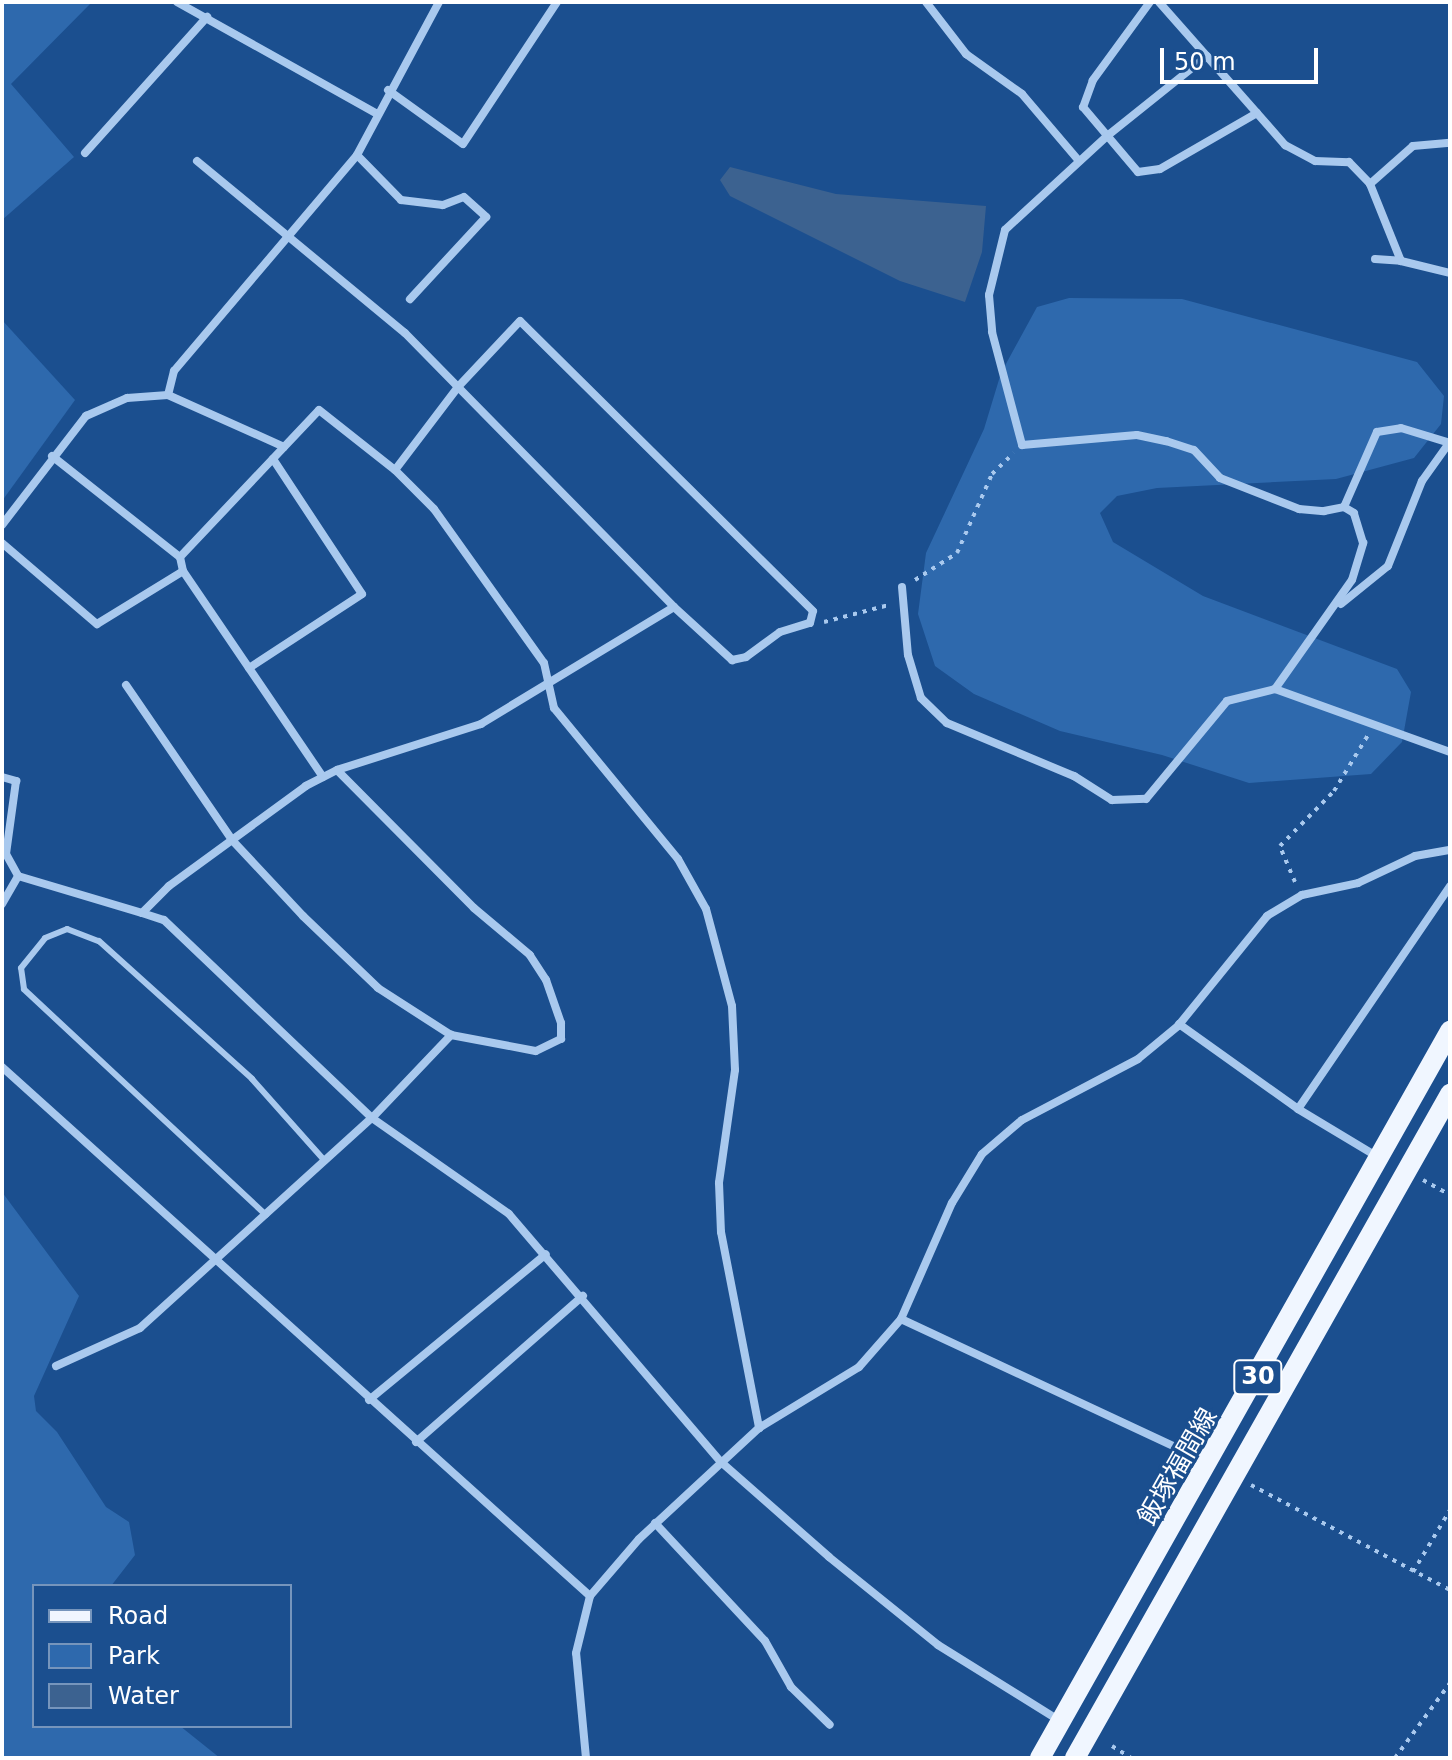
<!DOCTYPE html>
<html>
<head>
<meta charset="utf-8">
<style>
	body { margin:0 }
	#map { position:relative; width:1452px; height:1760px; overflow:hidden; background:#1b4f8f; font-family:"DejaVu Sans","Noto Sans JP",sans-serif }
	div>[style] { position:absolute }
	.green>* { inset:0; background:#2e69ad }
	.water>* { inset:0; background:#3c6290 }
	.path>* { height:4px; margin-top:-2px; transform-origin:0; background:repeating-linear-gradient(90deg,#a9c9ee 0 4px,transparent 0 10px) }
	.service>* { height:6px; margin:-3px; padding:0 3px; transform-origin:3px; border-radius:3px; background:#a9c9ee }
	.minor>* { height:8px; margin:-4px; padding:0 4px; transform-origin:4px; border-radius:4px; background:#a9c9ee }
	.primary>* { height:20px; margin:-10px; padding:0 10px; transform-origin:10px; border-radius:10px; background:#f0f6ff }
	span { translate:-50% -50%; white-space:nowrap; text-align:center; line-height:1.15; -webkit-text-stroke:6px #1b4f8f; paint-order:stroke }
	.shield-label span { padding:2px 6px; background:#1b4f8f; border:2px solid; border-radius:6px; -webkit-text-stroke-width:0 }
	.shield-label { font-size:24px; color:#fff; font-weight:700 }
	.street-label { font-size:26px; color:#fff }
	.frame { position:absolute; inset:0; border:4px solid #fff; pointer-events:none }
	.legend { position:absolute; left:32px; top:1584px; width:260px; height:144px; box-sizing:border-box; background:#1b4f8f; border:2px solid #7695bc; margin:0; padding:10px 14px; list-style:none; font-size:24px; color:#fff }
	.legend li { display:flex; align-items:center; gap:16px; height:40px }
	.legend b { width:40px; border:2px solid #7695bc }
	.scale { position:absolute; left:1160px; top:48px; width:158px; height:36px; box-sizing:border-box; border:4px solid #fff; border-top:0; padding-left:10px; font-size:24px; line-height:28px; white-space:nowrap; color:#fff; -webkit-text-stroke:6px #1b4f8f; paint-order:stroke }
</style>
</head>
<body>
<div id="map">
	<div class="green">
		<div style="clip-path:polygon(2px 2px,92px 2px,11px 84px,74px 157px,2px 220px)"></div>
		<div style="clip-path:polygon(1069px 298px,1182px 299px,1417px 362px,1444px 396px,1441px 424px,1414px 458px,1336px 479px,1157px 488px,1117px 496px,1100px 513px,1113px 542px,1203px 596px,1397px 669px,1411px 692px,1402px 742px,1371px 774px,1249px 783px,1162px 755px,1060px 731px,974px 694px,935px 666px,918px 614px,926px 553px,984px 429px,1001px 373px,1037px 307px)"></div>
		<div style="clip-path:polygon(2px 320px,75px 400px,2px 501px)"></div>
		<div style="clip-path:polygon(2px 1192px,79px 1296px,34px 1396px,36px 1411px,57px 1432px,106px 1507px,129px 1522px,135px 1555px,111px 1586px,34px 1586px,34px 1726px,180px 1726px,220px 1758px,2px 1758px)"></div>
	</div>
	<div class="water">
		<div style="clip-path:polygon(730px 167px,836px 194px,986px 206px,982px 252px,965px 302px,900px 281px,730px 196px,720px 180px)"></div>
	</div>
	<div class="path">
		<div style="left:915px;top:580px;width:50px;rotate:-32.7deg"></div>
		<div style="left:957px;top:553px;width:86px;rotate:-66.1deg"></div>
		<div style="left:992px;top:474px;width:30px;rotate:-44deg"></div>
		<div style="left:824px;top:622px;width:67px;rotate:-14.7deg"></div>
		<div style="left:1295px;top:882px;width:39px;rotate:-113deg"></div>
		<div style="left:1280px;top:846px;width:77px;rotate:-45.5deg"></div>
		<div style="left:1334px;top:791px;width:66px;rotate:-58.7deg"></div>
		<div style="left:1423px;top:1180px;width:31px;rotate:29deg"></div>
		<div style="left:1251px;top:1485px;width:225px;rotate:27.8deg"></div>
		<div style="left:1413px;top:1572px;width:72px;rotate:-59.2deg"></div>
		<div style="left:1112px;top:1746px;width:22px;rotate:32deg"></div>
		<div style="left:1395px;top:1758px;width:93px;rotate:-53.7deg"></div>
	</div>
	<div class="service">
		<div style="left:266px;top:1215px;width:331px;rotate:-137deg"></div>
		<div style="left:24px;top:989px;width:21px;rotate:-98deg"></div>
		<div style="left:21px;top:968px;width:38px;rotate:-51deg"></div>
		<div style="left:45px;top:938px;width:24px;rotate:-22deg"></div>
		<div style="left:67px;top:929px;width:34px;rotate:21deg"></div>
		<div style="left:99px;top:941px;width:206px;rotate:42deg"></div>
		<div style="left:252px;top:1079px;width:110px;rotate:48.3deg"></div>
	</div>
	<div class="minor">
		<div style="left:177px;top:2px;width:228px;rotate:29.2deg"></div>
		<div style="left:926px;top:2px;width:66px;rotate:52.4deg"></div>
		<div style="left:966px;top:54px;width:69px;rotate:35.5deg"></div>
		<div style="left:1022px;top:94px;width:88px;rotate:49.6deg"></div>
		<div style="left:1150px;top:2px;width:97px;rotate:126.2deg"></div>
		<div style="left:1093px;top:80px;width:29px;rotate:110deg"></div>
		<div style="left:1083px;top:107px;width:85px;rotate:49.8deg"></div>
		<div style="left:1138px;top:172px;width:22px;rotate:-8deg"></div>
		<div style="left:1160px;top:169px;width:112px;rotate:-30deg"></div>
		<div style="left:1159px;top:2px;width:191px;rotate:48.6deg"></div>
		<div style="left:1285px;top:145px;width:34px;rotate:28deg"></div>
		<div style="left:1315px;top:161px;width:34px;rotate:2deg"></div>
		<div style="left:1349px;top:162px;width:30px;rotate:46deg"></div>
		<div style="left:1370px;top:184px;width:57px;rotate:-41.5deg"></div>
		<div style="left:1413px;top:146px;width:37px;rotate:-5deg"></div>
		<div style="left:1207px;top:56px;width:129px;rotate:141.3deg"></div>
		<div style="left:1106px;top:137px;width:137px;rotate:137.4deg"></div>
		<div style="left:1005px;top:230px;width:67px;rotate:103.8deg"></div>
		<div style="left:989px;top:295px;width:37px;rotate:85deg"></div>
		<div style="left:992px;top:332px;width:117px;rotate:75.1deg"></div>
		<div style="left:1022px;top:445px;width:115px;rotate:-5deg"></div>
		<div style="left:1137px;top:435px;width:30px;rotate:12deg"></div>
		<div style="left:1166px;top:441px;width:29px;rotate:18deg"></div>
		<div style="left:1194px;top:450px;width:38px;rotate:47deg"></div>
		<div style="left:1220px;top:478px;width:85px;rotate:21.4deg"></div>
		<div style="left:1299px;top:509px;width:25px;rotate:5deg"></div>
		<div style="left:1324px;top:511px;width:20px;rotate:-11deg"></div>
		<div style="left:1344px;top:507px;width:82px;rotate:-66.3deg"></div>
		<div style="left:1377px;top:432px;width:24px;rotate:-9deg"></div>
		<div style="left:1401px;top:428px;width:51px;rotate:17deg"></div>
		<div style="left:388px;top:90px;width:92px;rotate:35.8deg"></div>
		<div style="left:463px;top:144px;width:170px;rotate:-56.5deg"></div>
		<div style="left:85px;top:153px;width:183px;rotate:-48.1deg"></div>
		<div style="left:357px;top:155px;width:63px;rotate:45.6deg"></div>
		<div style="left:401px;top:200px;width:42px;rotate:6.8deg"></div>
		<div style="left:443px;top:205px;width:22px;rotate:-21deg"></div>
		<div style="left:464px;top:197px;width:30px;rotate:42deg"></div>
		<div style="left:486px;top:217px;width:112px;rotate:132.8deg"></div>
		<div style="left:197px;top:161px;width:270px;rotate:39.6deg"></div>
		<div style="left:405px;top:333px;width:76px;rotate:45.5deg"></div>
		<div style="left:458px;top:387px;width:308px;rotate:45.5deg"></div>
		<div style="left:674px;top:607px;width:79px;rotate:42.4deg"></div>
		<div style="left:732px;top:660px;width:14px;rotate:-12deg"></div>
		<div style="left:746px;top:657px;width:42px;rotate:-36.3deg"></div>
		<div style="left:780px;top:632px;width:31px;rotate:-17deg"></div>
		<div style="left:810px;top:623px;width:12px;rotate:-76deg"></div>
		<div style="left:813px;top:611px;width:412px;rotate:-135.3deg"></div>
		<div style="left:520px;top:321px;width:91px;rotate:133.2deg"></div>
		<div style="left:458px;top:387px;width:104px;rotate:127.2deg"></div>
		<div style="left:1370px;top:184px;width:83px;rotate:68.1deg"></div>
		<div style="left:1401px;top:261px;width:50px;rotate:13.8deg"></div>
		<div style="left:1375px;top:259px;width:26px;rotate:4deg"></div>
		<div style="left:168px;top:395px;width:25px;rotate:-76deg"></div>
		<div style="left:174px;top:371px;width:283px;rotate:-49.7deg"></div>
		<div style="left:357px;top:155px;width:174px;rotate:-61.8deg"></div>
		<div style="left:52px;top:456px;width:163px;rotate:38.3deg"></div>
		<div style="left:180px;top:557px;width:14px;rotate:78deg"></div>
		<div style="left:183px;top:571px;width:249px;rotate:55.8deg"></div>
		<div style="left:2px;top:525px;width:138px;rotate:-52.4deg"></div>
		<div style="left:86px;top:416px;width:45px;rotate:-23.7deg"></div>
		<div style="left:127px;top:398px;width:41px;rotate:-4.2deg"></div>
		<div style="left:168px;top:395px;width:127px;rotate:24.1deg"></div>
		<div style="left:2px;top:543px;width:125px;rotate:40.5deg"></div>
		<div style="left:97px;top:624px;width:101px;rotate:-31.6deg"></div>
		<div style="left:180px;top:557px;width:202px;rotate:-46.6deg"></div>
		<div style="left:319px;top:410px;width:97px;rotate:38.3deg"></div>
		<div style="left:395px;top:470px;width:55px;rotate:45deg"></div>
		<div style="left:434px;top:509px;width:189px;rotate:54.5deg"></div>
		<div style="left:544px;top:663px;width:46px;rotate:77.5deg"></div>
		<div style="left:554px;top:708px;width:195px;rotate:50.6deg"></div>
		<div style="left:678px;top:859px;width:57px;rotate:60.8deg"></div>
		<div style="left:706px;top:909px;width:100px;rotate:75deg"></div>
		<div style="left:732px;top:1006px;width:64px;rotate:87.3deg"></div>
		<div style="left:735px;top:1070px;width:114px;rotate:98.1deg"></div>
		<div style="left:719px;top:1183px;width:49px;rotate:87.7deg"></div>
		<div style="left:721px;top:1232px;width:200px;rotate:79deg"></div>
		<div style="left:902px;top:587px;width:68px;rotate:85deg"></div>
		<div style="left:908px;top:655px;width:45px;rotate:73.2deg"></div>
		<div style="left:921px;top:698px;width:36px;rotate:44deg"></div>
		<div style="left:947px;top:723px;width:138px;rotate:22.7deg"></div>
		<div style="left:1074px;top:776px;width:45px;rotate:32.3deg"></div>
		<div style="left:1112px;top:800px;width:34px;rotate:-2deg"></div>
		<div style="left:1146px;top:799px;width:127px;rotate:-50.4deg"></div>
		<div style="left:1227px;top:701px;width:49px;rotate:-14deg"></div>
		<div style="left:1275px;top:689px;width:186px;rotate:19.8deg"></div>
		<div style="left:1341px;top:604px;width:60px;rotate:-39deg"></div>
		<div style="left:1388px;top:566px;width:92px;rotate:-68.2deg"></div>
		<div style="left:1422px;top:481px;width:43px;rotate:-54.5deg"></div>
		<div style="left:674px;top:607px;width:226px;rotate:148.8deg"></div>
		<div style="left:481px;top:724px;width:151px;rotate:162.3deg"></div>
		<div style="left:337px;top:770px;width:35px;rotate:153deg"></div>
		<div style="left:306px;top:786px;width:170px;rotate:143.9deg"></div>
		<div style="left:169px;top:886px;width:38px;rotate:135deg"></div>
		<div style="left:142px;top:913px;width:23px;rotate:18deg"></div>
		<div style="left:164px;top:920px;width:287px;rotate:43.6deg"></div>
		<div style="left:372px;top:1118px;width:167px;rotate:35deg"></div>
		<div style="left:509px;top:1214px;width:326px;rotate:49.5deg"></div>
		<div style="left:721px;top:1462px;width:144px;rotate:41.3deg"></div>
		<div style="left:829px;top:1557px;width:140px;rotate:38.9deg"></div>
		<div style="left:938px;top:1645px;width:144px;rotate:31.9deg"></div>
		<div style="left:249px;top:668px;width:135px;rotate:-33.2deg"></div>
		<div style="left:362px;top:594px;width:162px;rotate:-123.4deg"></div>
		<div style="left:126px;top:685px;width:188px;rotate:55.6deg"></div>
		<div style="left:232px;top:840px;width:104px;rotate:46.9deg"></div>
		<div style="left:303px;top:916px;width:104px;rotate:43.8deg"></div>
		<div style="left:378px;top:988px;width:87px;rotate:32.8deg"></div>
		<div style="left:1275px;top:689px;width:133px;rotate:-54.8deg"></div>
		<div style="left:1352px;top:580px;width:39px;rotate:-73deg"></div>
		<div style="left:1363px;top:543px;width:31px;rotate:-107deg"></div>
		<div style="left:1354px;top:513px;width:12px;rotate:-149deg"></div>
		<div style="left:2px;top:777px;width:15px;rotate:16deg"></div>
		<div style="left:16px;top:781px;width:74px;rotate:97.8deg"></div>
		<div style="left:6px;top:854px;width:25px;rotate:61deg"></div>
		<div style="left:2px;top:904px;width:32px;rotate:-60deg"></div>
		<div style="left:18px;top:876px;width:129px;rotate:16.6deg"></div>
		<div style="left:1179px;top:1024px;width:146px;rotate:35.5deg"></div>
		<div style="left:1298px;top:1109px;width:93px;rotate:31deg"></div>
		<div style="left:2px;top:1067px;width:791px;rotate:41.98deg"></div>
		<div style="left:1298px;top:1109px;width:270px;rotate:-55.7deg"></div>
		<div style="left:901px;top:1319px;width:339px;rotate:25deg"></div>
		<div style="left:56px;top:1366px;width:92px;rotate:-24.3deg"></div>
		<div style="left:140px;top:1328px;width:313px;rotate:-42.2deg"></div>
		<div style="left:372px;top:1118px;width:115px;rotate:-46.4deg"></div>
		<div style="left:451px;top:1035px;width:86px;rotate:10.7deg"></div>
		<div style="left:536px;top:1051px;width:28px;rotate:-26deg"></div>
		<div style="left:561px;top:1039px;width:16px;rotate:-90deg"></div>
		<div style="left:561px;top:1023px;width:46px;rotate:-109.2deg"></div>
		<div style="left:546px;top:980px;width:30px;rotate:-123deg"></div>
		<div style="left:530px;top:955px;width:73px;rotate:-140deg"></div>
		<div style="left:474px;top:908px;width:194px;rotate:-134.8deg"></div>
		<div style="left:369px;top:1400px;width:229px;rotate:-39.5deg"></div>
		<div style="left:416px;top:1442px;width:222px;rotate:-41.2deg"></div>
		<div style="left:655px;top:1523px;width:161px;rotate:47deg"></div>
		<div style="left:765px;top:1641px;width:53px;rotate:60.5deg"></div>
		<div style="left:791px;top:1687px;width:54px;rotate:44.3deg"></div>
		<div style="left:586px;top:1758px;width:105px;rotate:-95.4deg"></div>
		<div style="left:576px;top:1653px;width:59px;rotate:-76.2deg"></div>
		<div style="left:590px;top:1596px;width:75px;rotate:-49.3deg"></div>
		<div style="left:639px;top:1539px;width:163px;rotate:-42.8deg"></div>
		<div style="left:759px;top:1428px;width:117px;rotate:-31.4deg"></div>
		<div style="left:859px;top:1367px;width:64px;rotate:-48.8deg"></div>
		<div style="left:901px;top:1319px;width:127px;rotate:-66.3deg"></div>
		<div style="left:952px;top:1203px;width:57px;rotate:-58.5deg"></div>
		<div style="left:982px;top:1154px;width:52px;rotate:-40.4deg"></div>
		<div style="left:1022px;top:1120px;width:131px;rotate:-27.7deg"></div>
		<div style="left:1138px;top:1059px;width:52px;rotate:-39.5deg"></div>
		<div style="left:1178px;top:1026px;width:141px;rotate:-51deg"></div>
		<div style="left:1267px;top:916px;width:41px;rotate:-31deg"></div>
		<div style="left:1302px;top:895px;width:57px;rotate:-12.1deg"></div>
		<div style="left:1358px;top:883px;width:63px;rotate:-25.3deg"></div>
		<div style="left:1415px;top:856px;width:36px;rotate:-10deg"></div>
	</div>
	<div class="primary">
		<div style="left:1040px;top:1758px;width:835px;rotate:-60.58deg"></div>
		<div style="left:1075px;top:1758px;width:763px;rotate:-60.54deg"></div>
	</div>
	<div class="shield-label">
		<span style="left:1258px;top:1377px">30</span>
	</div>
	<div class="street-label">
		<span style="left:1178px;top:1467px;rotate:-60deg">飯塚福間線</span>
	</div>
	<div class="frame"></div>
	<ul class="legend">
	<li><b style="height:10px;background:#f0f6ff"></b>Road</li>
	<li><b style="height:22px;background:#2e69ad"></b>Park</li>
	<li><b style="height:22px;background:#3c6290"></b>Water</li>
	</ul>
	<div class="scale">50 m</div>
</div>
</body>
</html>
